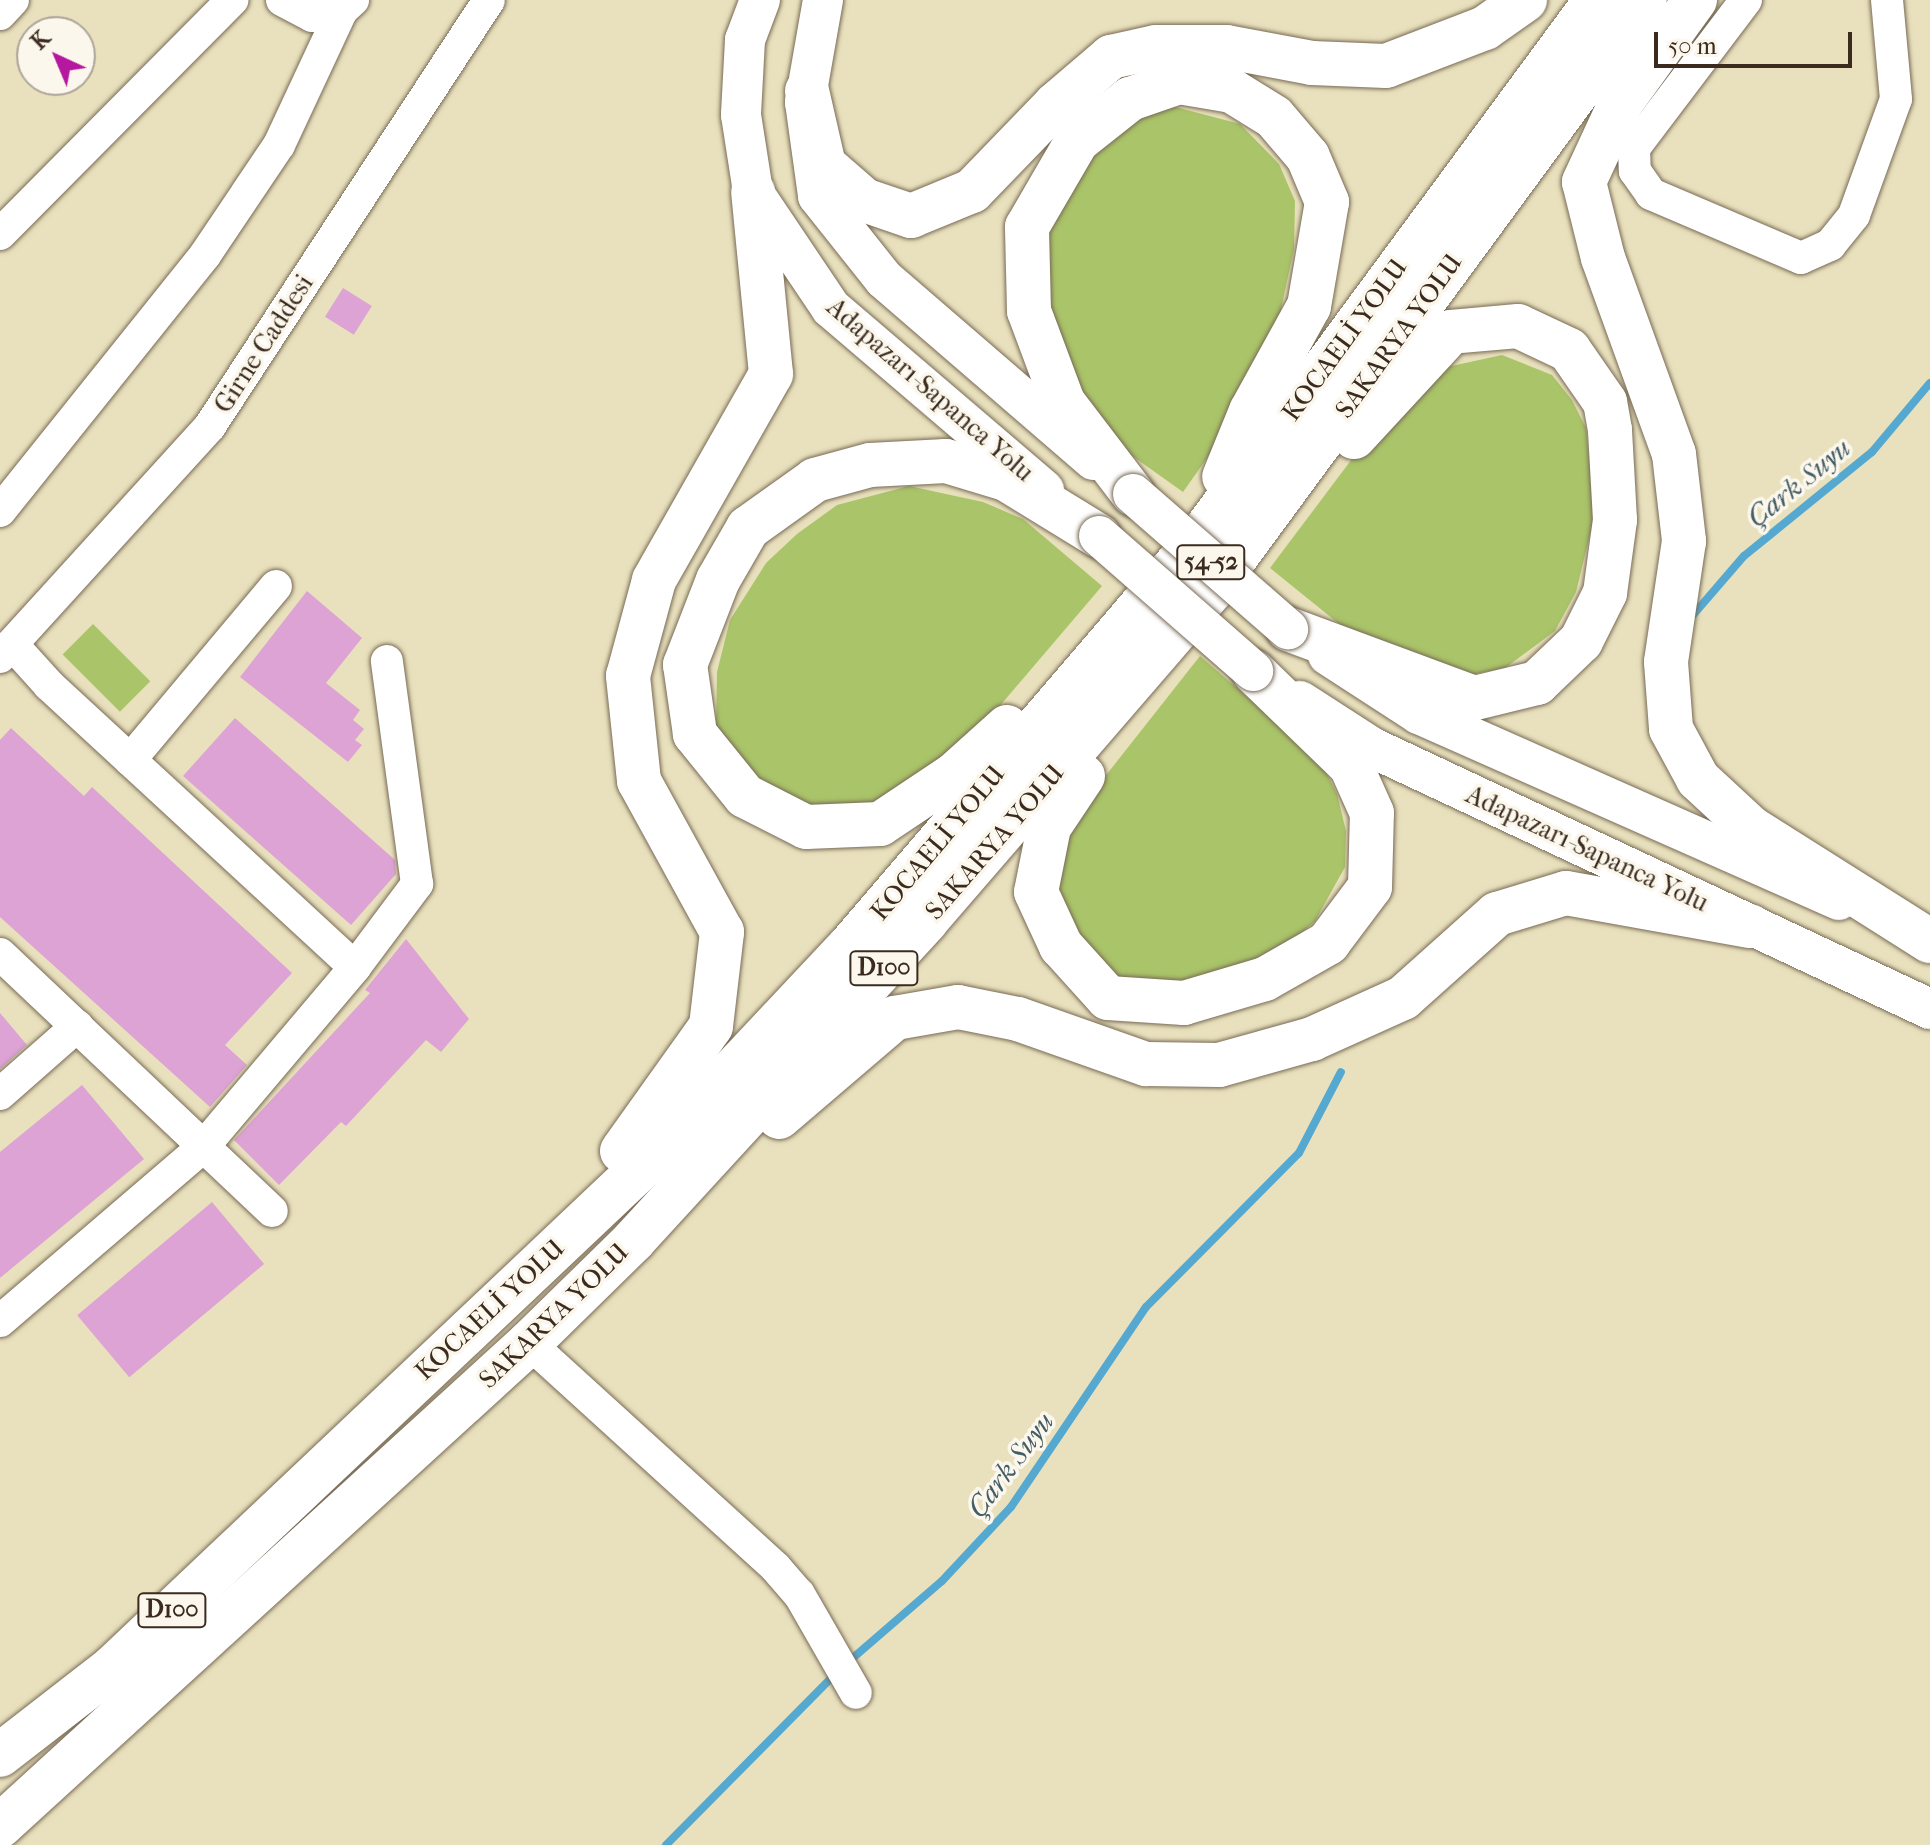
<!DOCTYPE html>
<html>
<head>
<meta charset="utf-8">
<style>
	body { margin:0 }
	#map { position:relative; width:1930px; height:1845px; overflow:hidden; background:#e9e1bd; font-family:"IM FELL French Canon",serif }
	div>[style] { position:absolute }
	.green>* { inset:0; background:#aac469; transform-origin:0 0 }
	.stream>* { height:8px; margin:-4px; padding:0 4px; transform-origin:4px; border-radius:4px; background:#55a9d1 }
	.building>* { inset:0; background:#dda3d4; transform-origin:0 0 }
	.roads { filter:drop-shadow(0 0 2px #786a56) drop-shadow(0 0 2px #786a56) }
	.minor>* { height:32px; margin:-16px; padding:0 16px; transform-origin:16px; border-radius:16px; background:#fff }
	.major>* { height:40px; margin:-20px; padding:0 20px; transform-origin:20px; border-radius:20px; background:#fff }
	.highway>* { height:44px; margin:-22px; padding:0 22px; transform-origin:22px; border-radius:22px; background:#fff }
	.bridges { filter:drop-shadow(0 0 2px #786a56) drop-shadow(0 0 2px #786a56) }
	.major-bridge>* { height:40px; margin:-20px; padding:0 20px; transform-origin:20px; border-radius:20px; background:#fff }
	span { translate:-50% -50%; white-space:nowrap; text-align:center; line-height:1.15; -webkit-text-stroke:7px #fbf7ec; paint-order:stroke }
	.shield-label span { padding:2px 6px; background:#fbf7ec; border:2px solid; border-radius:6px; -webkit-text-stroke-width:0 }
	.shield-label { font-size:24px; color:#3b2a1e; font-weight:700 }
	.street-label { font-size:26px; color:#3b2a1e }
	.water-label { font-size:28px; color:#455d66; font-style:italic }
	.north { position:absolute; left:16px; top:16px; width:80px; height:80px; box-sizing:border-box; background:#fbf7ec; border:2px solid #aea59a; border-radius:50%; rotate:316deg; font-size:22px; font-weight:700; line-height:32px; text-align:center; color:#3b2a1e }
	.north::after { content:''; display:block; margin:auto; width:28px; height:36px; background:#b5179e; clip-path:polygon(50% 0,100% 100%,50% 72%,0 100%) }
	.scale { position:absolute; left:1654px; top:32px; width:198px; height:36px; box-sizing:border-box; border:4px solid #3b2a1e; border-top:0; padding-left:10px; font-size:24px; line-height:28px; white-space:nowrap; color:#3b2a1e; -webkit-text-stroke:6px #fbf7ec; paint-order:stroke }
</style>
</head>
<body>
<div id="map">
	<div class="green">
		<div style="clip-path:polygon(1168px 105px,1240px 124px,1279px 164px,1295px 201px,1294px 249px,1278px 323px,1234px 420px,1183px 492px,1100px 433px,1032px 280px,1034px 246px,1094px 140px)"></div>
		<div style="clip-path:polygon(1502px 355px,1552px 375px,1572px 400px,1586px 428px,1595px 514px,1576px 592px,1555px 631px,1505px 668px,1469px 675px,1380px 657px,1270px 568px,1376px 427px,1447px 367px)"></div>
		<div style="clip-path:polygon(909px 486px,983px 502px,1023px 519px,1102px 586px,987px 721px,912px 797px,792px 827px,716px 730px,717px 672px,730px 620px,766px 563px,797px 534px,837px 505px)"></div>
		<div style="left:93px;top:624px;width:81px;height:43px;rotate:45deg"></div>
		<div style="clip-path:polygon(1200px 656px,1320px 760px,1337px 794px,1346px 831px,1345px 867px,1315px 921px,1284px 948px,1191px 985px,1097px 977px,1048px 895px,1077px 812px)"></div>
	</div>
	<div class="stream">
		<div style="left:1693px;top:615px;width:78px;rotate:-49.2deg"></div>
		<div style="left:1744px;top:556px;width:165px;rotate:-39.1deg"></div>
		<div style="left:1872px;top:452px;width:90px;rotate:-50deg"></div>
		<div style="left:847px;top:1663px;width:125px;rotate:-40.8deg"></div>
		<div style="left:942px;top:1581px;width:101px;rotate:-47deg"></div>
		<div style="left:1011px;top:1507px;width:241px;rotate:-56deg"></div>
		<div style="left:1146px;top:1307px;width:217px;rotate:-45.2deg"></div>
		<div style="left:1299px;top:1153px;width:91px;rotate:-62.6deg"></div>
		<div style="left:666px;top:1845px;width:243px;rotate:-45.3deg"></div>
	</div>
	<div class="building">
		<div style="left:343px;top:288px;width:34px;height:34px;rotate:32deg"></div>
		<div style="clip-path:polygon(307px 591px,362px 638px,326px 683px,360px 710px,353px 720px,364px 729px,355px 740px,362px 745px,348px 762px,240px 677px)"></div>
		<div style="clip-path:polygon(235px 718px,395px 860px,396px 874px,351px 925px,183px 776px)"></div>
		<div style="clip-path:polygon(11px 728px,84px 796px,92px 787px,292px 973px,225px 1045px,247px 1065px,210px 1107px,0 917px,0 740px)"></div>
		<div style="clip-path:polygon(406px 939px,469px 1019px,441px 1052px,426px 1040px,346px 1126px,341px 1122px,279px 1185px,234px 1140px,370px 993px,365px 990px)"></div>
		<div style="clip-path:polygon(0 1013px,27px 1045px,0 1069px)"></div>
		<div style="clip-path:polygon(82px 1085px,144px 1159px,0 1278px,0 1152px)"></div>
		<div style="left:212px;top:1202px;width:81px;height:176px;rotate:50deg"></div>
	</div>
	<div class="roads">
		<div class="minor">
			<div style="left:282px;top:0;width:34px;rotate:28deg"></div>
			<div style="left:312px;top:16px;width:31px;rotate:-11deg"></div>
			<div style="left:342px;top:10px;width:15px;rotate:-42deg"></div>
			<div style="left:1746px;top:0;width:186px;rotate:127.1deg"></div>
			<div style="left:1634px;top:148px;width:23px;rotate:88deg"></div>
			<div style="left:1635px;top:171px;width:28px;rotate:55deg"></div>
			<div style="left:1651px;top:194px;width:163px;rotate:23.1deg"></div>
			<div style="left:1801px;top:258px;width:32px;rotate:-24deg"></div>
			<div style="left:1830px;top:245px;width:38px;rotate:-51deg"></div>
			<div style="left:1854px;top:215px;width:123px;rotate:-70.1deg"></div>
			<div style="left:1896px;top:99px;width:99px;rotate:-95.2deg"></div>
			<div style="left:0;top:14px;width:19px;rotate:-47deg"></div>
			<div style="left:0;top:234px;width:330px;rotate:-45.2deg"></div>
			<div style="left:0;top:511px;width:328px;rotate:-51.3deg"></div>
			<div style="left:205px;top:255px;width:133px;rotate:-56.1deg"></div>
			<div style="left:279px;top:145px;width:149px;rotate:-65deg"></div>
			<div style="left:12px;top:644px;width:55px;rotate:47.9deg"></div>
			<div style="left:49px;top:685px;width:416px;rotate:42.7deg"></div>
			<div style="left:0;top:657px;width:312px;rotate:-47.7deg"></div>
			<div style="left:210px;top:426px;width:509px;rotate:-56.78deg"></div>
			<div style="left:130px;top:760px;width:227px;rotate:-50deg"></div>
			<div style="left:0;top:954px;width:374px;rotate:43.4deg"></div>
			<div style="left:0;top:1094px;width:103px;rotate:-41.4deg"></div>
			<div style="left:0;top:1321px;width:269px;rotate:-40.6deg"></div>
			<div style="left:204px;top:1146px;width:234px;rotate:-49.8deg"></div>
			<div style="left:355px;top:967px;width:104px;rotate:-53.2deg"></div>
			<div style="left:417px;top:884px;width:225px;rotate:-97.7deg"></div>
			<div style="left:529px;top:1343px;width:334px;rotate:42.3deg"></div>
			<div style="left:776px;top:1568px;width:35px;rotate:49deg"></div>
			<div style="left:799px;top:1594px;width:114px;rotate:60.1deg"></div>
		</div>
		<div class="major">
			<div style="left:760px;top:0;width:43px;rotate:110.6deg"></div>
			<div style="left:745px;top:40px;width:75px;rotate:93.1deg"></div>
			<div style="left:741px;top:115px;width:78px;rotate:81.1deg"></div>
			<div style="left:753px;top:192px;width:140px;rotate:56.1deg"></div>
			<div style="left:831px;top:308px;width:280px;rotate:40.5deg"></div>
			<div style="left:823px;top:0;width:104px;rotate:100deg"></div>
			<div style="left:805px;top:102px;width:95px;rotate:82.1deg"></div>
			<div style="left:818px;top:196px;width:106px;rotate:51.5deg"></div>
			<div style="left:884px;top:279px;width:277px;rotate:40.8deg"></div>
			<div style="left:1328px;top:655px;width:108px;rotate:33deg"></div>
			<div style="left:1419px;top:714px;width:459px;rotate:23.9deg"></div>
			<div style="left:1300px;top:701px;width:87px;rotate:32.8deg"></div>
			<div style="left:1373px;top:748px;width:615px;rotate:25.11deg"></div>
		</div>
		<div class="highway">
			<div style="left:1695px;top:0;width:128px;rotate:125.8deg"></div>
			<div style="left:1620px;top:104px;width:86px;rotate:114.8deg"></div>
			<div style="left:1584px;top:182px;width:78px;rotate:76deg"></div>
			<div style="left:1603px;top:258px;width:208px;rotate:70.1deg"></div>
			<div style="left:1674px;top:454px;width:88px;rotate:83.4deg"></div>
			<div style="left:1684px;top:541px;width:122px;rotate:98.5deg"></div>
			<div style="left:1666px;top:662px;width:67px;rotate:85.7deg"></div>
			<div style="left:1671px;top:729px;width:57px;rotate:61.6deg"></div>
			<div style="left:1698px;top:779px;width:72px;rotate:42.8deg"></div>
			<div style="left:1751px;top:828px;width:212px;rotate:32.3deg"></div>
			<div style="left:807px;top:91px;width:76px;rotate:77.1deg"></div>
			<div style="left:824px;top:165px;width:53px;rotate:41.2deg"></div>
			<div style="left:864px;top:200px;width:50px;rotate:18.8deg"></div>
			<div style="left:911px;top:216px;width:66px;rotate:-22.3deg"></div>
			<div style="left:972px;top:191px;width:120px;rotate:-46deg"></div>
			<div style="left:1055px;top:105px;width:74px;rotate:-40.6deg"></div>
			<div style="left:1111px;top:57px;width:46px;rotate:-12.5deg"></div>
			<div style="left:1156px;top:47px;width:71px"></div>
			<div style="left:1227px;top:47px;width:86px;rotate:10.7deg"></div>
			<div style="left:1312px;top:63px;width:74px;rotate:2.3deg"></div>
			<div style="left:1386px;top:66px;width:106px;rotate:-21deg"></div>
			<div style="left:1485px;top:28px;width:49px;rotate:-35deg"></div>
			<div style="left:1133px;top:494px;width:116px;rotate:-127.3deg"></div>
			<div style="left:1063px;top:402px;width:97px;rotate:-110.5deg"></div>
			<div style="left:1029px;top:311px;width:84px;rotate:-91.4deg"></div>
			<div style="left:1027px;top:227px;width:99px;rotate:-59.8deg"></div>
			<div style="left:1077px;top:141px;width:68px;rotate:-38.4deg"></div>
			<div style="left:1130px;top:99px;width:52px;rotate:-19.1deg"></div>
			<div style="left:1179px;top:82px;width:54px;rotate:9.6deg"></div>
			<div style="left:1232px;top:91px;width:49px;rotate:31.8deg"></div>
			<div style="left:1274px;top:117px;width:52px;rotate:49.6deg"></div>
			<div style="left:1308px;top:157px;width:49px;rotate:67.1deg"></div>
			<div style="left:1327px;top:202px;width:106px;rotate:99.8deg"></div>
			<div style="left:1309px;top:306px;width:120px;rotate:118.9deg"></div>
			<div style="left:1251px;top:411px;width:71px;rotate:112.2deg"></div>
			<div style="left:1288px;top:629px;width:199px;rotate:20.3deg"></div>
			<div style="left:1475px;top:698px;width:64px;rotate:-13.6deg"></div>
			<div style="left:1537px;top:683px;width:61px;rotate:-43.7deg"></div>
			<div style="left:1581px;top:641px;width:54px;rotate:-63.4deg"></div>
			<div style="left:1605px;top:593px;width:74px;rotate:-82.2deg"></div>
			<div style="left:1615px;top:520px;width:90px;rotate:-93.2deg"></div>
			<div style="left:1610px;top:430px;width:28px;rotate:-100deg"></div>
			<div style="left:1605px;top:402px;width:63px;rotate:-124.7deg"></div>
			<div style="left:1569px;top:350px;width:56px;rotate:-154.8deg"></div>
			<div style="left:1518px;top:326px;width:67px;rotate:174.9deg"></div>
			<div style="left:1451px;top:332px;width:143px;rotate:132.7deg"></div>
			<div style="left:1007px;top:727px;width:70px;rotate:137.9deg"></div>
			<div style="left:955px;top:774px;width:90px;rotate:146.3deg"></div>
			<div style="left:880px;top:824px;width:74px;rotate:177.7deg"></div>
			<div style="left:806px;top:827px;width:68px;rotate:-153.1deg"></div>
			<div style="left:745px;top:796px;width:80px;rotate:-128.9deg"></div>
			<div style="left:695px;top:734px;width:70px;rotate:-98.2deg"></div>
			<div style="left:685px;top:665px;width:91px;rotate:-68.8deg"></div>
			<div style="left:718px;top:580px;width:60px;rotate:-60deg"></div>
			<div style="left:748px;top:528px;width:82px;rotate:-35.6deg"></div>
			<div style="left:815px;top:480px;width:57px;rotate:-15.3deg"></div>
			<div style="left:870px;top:465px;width:76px;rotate:-3deg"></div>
			<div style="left:946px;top:461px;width:63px;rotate:16.7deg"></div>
			<div style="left:1006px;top:479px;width:109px;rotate:31.5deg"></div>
			<div style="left:1083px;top:776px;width:61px;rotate:123.7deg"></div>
			<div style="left:1049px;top:827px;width:66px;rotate:101.3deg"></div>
			<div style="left:1036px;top:892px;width:60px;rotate:65.2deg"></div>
			<div style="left:1061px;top:946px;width:70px;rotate:47.9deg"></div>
			<div style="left:1108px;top:998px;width:76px;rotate:3.8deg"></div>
			<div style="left:1184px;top:1003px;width:84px;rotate:-16.5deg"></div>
			<div style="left:1265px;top:979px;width:73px;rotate:-29.7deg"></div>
			<div style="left:1328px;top:943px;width:70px;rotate:-53.1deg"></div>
			<div style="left:1370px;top:887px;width:74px;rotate:-88.5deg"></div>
			<div style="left:1372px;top:813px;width:51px;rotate:-114.1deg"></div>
			<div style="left:1351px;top:766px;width:136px;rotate:-135.9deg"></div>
			<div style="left:779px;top:1117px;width:153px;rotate:-40.5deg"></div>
			<div style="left:895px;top:1018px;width:64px;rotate:-9.9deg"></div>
			<div style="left:958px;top:1007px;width:61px;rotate:11.3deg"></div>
			<div style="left:1018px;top:1019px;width:136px;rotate:19.4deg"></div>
			<div style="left:1146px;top:1064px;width:73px;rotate:0.8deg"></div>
			<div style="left:1219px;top:1065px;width:97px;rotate:-15.6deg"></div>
			<div style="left:1312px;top:1039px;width:100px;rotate:-24.3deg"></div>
			<div style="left:1403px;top:998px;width:126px;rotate:-41.8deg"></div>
			<div style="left:1497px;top:914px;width:72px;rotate:-16.9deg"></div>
			<div style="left:1566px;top:893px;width:187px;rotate:10.2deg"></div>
			<div style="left:622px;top:1151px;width:153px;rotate:-54.5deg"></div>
			<div style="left:711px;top:1026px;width:95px;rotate:-83.3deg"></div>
			<div style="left:722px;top:932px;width:172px;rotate:-118.8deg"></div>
			<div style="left:639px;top:781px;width:106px;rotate:-96deg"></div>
			<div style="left:628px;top:676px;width:99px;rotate:-74.8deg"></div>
			<div style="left:654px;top:580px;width:237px;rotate:-60.4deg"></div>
			<div style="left:771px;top:374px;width:183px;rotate:-95.6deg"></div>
			<div style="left:0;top:1755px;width:142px;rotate:-37.8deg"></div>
			<div style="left:112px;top:1668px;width:729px;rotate:-43.39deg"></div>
			<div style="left:642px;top:1167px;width:301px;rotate:-46.8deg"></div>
			<div style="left:848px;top:948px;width:541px;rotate:-49.42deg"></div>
			<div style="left:1200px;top:537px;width:667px;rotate:-53.59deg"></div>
			<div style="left:0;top:1826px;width:716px;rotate:-42.4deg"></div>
			<div style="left:529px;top:1343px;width:147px;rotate:-44.4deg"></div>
			<div style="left:634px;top:1240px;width:432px;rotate:-47.5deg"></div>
			<div style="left:926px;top:921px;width:436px;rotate:-49.2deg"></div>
			<div style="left:1211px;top:591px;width:733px;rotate:-53.71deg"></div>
		</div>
	</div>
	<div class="bridges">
		<div class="major-bridge">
			<div style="left:1133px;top:494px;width:206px;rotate:41.1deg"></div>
			<div style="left:1099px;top:536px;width:205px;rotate:41.2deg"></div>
		</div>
	</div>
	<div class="shield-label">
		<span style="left:1211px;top:562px">54-52</span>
		<span style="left:884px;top:968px">D100</span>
		<span style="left:172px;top:1610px">D100</span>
	</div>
	<div class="street-label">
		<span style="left:1399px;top:336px;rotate:-54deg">SAKARYA YOLU</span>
		<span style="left:1345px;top:340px;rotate:-54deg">KOCAELİ YOLU</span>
		<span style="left:264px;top:344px;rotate:-57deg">Girne Caddesi</span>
		<span style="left:930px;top:390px;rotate:41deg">Adapazarı-Sapanca Yolu</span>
		<span style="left:995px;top:842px;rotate:-49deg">SAKARYA YOLU</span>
		<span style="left:938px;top:843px;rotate:-50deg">KOCAELİ YOLU</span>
		<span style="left:1587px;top:849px;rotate:25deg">Adapazarı-Sapanca Yolu</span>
		<span style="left:490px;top:1310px;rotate:-43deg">KOCAELİ YOLU</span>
		<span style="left:554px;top:1316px;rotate:-44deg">SAKARYA YOLU</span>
	</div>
	<div class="water-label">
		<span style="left:1799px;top:483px;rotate:-39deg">Çark Suyu</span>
		<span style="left:1011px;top:1465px;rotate:-53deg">Çark Suyu</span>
	</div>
	<div class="north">K</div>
	<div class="scale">50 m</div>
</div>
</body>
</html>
